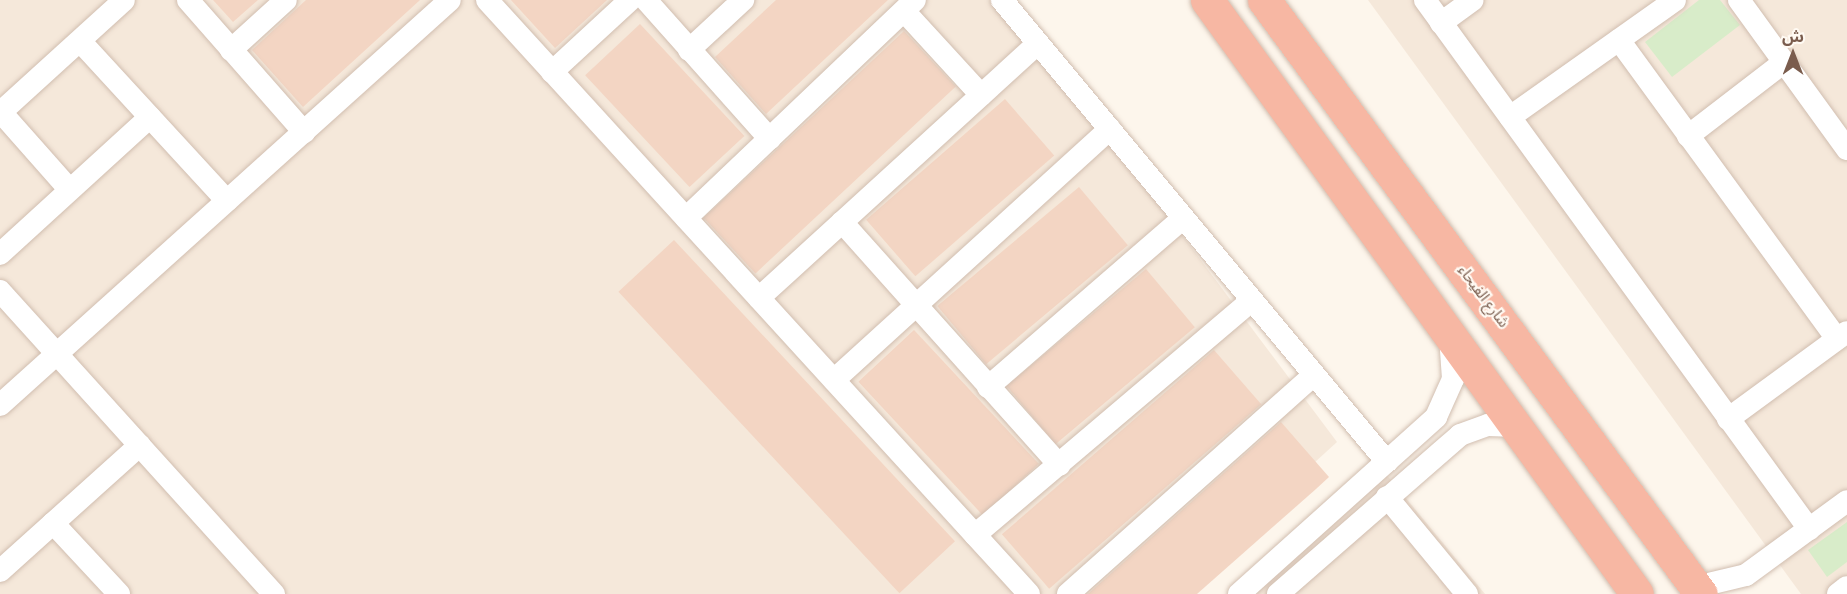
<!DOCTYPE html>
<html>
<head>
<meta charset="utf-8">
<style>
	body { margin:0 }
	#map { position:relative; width:1847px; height:594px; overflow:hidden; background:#fdf6ec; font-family:"IBM Plex Sans","Noto Sans Arabic",sans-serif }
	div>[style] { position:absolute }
	.residential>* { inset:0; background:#f5e8da }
	.green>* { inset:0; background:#d8ecc9 }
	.building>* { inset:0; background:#f3d5c3; transform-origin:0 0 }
	.roads { filter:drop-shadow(0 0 2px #d1beb0) drop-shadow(0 0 2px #d1beb0) }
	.minor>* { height:22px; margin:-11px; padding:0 11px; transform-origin:11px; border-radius:11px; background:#fff }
	.highway>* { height:33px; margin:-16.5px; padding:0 16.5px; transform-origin:16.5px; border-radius:16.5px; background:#f7b7a3 }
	span { translate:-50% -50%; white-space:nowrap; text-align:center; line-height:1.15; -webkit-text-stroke:4.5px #fffaf3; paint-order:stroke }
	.street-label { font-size:15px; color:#7a5c4d }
	.north { position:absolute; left:1763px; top:24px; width:60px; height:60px; -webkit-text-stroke:4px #fffaf3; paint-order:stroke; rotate:0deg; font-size:16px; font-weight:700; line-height:24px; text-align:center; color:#7a5c4d }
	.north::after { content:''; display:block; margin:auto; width:21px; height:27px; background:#7a5c4d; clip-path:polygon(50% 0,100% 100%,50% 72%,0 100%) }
</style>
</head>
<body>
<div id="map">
	<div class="residential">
		<div style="clip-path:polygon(0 0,1006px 0,1337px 442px,1171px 594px,0 594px)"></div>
		<div style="clip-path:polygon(1368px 0,1847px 0,1847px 594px,1801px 594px)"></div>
		<div style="clip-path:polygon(1381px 468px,1485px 594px,1246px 594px)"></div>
	</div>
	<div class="green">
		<div style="clip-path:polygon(1699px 0,1720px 0,1740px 25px,1672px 77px,1645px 42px)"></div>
		<div style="clip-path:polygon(1847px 522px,1847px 562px,1827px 577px,1808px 550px)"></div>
	</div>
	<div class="building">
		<div style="clip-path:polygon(213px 0,258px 0,233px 22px)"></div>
		<div style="clip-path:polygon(306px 0,420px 0,303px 107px,252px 50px)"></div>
		<div style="clip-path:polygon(511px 0,607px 0,555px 48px)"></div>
		<div style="clip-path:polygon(776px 0,888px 0,766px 114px,715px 57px)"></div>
		<div style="left:640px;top:24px;width:153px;height:75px;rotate:47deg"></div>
		<div style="left:904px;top:31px;width:76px;height:274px;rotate:47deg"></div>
		<div style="left:1005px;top:99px;width:75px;height:184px;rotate:49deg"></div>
		<div style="left:1079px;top:187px;width:76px;height:185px;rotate:50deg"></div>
		<div style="left:674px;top:240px;width:412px;height:76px;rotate:47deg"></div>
		<div style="left:1146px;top:269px;width:76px;height:182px;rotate:50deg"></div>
		<div style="left:914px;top:330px;width:183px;height:76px;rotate:47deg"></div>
		<div style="left:1214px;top:350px;width:72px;height:281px;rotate:49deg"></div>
		<div style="clip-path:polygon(1281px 422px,1329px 477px,1316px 489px,1197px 594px,1088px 594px)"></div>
	</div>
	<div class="roads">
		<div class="minor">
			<div style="left:188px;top:0;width:176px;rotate:48.7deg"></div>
			<div style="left:487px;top:0;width:804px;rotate:47.62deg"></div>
			<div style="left:646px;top:0;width:186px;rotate:48.3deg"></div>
			<div style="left:1002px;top:0;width:601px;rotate:50.19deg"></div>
			<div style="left:1425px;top:0;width:654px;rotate:54.02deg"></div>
			<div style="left:1739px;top:0;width:184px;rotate:54.1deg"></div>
			<div style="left:904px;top:11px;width:114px;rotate:47.5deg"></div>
			<div style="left:1441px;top:23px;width:39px;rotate:-36deg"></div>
			<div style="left:1619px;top:40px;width:370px;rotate:53.9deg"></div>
			<div style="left:80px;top:41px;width:217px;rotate:47.4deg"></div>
			<div style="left:231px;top:50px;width:74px;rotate:-42.3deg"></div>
			<div style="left:689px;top:50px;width:74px;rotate:-42.8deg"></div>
			<div style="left:552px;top:72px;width:106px;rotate:-42.7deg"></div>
			<div style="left:0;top:111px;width:104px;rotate:48.5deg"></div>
			<div style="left:1px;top:112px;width:166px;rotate:-42.3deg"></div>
			<div style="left:1510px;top:117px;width:202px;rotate:-35.3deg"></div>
			<div style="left:1688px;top:136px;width:121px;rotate:-37.6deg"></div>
			<div style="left:686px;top:218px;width:316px;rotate:-43.6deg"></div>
			<div style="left:842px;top:222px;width:326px;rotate:48.2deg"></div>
			<div style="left:0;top:254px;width:203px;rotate:-42.4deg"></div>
			<div style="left:0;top:291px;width:409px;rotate:47.9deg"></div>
			<div style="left:759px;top:298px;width:378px;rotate:-42.4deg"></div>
			<div style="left:834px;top:380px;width:373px;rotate:-42.3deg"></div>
			<div style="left:988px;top:387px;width:258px;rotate:-40.9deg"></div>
			<div style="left:0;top:405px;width:605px;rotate:-41.99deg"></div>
			<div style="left:1728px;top:419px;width:147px;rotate:-36.2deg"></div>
			<div style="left:1387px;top:497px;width:126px;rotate:50.5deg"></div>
			<div style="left:53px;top:523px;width:97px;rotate:47.1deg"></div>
			<div style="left:975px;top:535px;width:363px;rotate:-40.3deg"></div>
			<div style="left:0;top:571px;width:188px;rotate:-42deg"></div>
			<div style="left:1696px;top:587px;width:51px;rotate:-13.5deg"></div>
			<div style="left:1746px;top:575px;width:125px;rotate:-36.2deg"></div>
			<div style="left:1068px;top:594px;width:329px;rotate:-41.7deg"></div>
			<div style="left:1239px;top:594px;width:265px;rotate:-41.9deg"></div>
			<div style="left:1436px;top:417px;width:42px;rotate:-65.9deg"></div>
			<div style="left:1453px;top:379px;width:39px;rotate:-94deg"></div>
			<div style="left:1278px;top:594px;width:242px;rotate:-41.1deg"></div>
			<div style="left:1460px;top:435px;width:30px;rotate:-20deg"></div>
			<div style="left:1488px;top:425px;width:29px;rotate:2deg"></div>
			<div style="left:1838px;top:594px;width:11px;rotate:-38deg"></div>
		</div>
		<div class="highway">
			<div style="left:1207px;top:0;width:733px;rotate:54.1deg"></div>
			<div style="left:1264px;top:0;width:737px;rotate:53.66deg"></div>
		</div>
	</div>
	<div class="street-label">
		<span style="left:1484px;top:296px;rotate:53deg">شارع الفيحاء</span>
	</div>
	<div class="north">ش</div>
</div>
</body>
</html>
